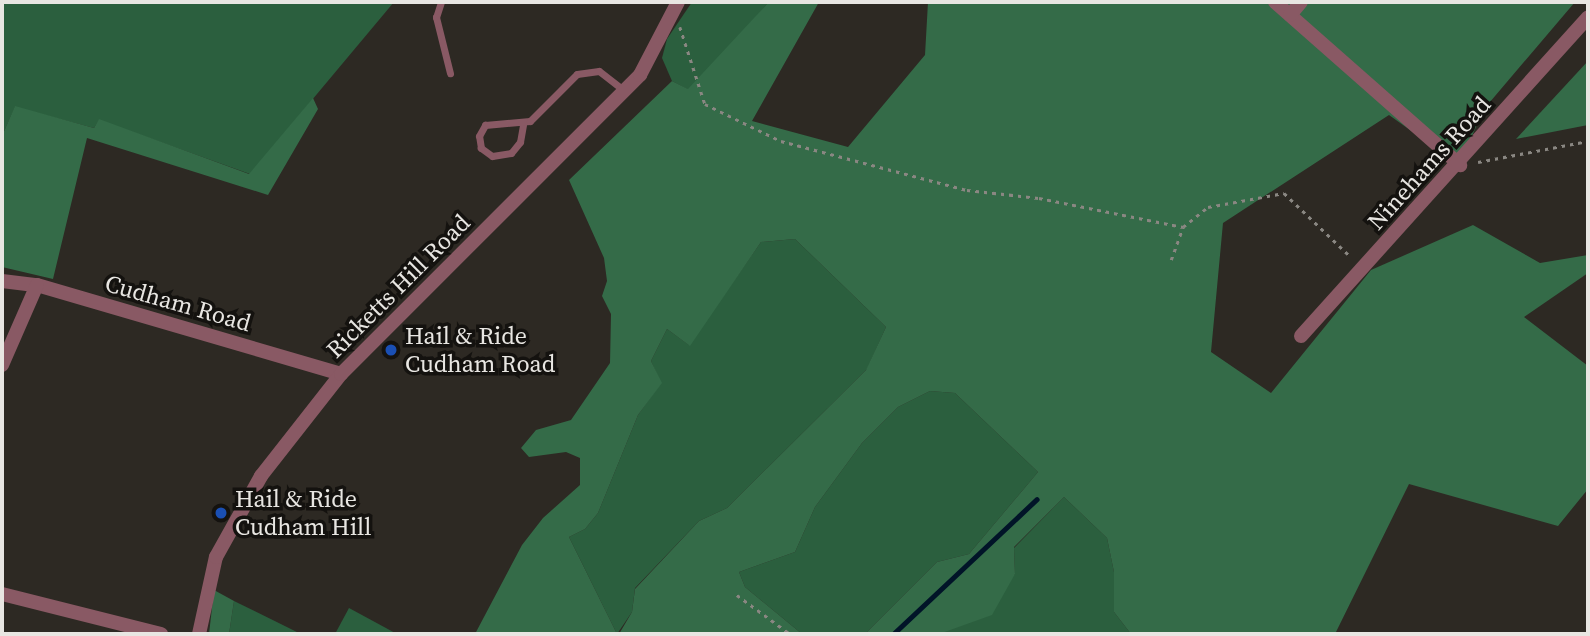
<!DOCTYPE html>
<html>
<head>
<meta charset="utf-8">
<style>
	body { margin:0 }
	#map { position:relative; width:1590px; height:636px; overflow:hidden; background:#2d2923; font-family:"Source Serif 4",serif }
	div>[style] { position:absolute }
	.green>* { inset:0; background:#2b5f3e }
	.forest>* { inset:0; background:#346b48 }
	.stream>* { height:5px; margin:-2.5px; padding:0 2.5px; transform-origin:2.5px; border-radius:2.5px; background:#011428 }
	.path>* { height:2.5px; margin-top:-1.25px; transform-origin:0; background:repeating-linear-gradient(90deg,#8a8782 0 3.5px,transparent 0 8.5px) }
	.lane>* { height:7px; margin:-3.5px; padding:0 3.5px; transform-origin:3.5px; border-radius:3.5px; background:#895964 }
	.street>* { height:14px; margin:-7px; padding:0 7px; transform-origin:7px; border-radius:7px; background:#895964 }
	.dots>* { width:19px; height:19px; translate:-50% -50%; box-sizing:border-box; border:4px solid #14120f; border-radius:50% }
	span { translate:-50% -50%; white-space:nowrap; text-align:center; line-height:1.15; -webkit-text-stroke:7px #14120f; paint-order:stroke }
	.street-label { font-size:24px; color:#e8e6e2 }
	.poi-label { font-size:24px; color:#e8e6e2 }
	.left { translate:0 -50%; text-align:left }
	.frame { position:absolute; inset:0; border:4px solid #e8e6e2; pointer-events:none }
</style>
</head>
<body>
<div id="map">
	<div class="green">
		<div style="clip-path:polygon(2px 2px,394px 2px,250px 174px,99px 120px,94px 128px,15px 107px,2px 136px)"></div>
		<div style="clip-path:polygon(692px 2px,769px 2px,691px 91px,672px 81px,662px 58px,667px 39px)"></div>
		<div style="clip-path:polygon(795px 239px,886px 327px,867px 369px,727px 508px,699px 521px,635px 588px,632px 612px,617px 634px,569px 537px,585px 529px,598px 513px,638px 415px,661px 383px,651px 361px,667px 329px,689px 345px,761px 242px)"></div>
		<div style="clip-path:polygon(930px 391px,955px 393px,1038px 472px,969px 554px,937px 562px,865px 634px,802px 634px,745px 587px,739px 572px,795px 552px,815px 507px,862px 443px,898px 407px)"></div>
		<div style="clip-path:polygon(1064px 497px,1107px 538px,1114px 572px,1114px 612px,1131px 634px,939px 634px,1015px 574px,1014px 548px)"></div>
		<div style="clip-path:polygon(234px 601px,301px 634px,229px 634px)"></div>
		<div style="clip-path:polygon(349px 608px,397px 634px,335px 634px)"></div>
	</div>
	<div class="forest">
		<div style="clip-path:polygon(769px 2px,819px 2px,752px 121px,848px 147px,925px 55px,928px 2px,1575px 2px,1484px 109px,1459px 165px,1389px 115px,1223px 223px,1211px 352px,1271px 393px,1371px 270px,1473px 225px,1540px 263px,1588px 255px,1588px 273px,1524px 317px,1588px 366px,1588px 489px,1558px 526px,1409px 484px,1335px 634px,1131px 634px,1114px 612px,1114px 572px,1107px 538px,1064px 497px,1014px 547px,1015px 574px,992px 615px,939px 634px,865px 634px,937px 562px,969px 554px,1038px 472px,955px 393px,930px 391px,898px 407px,862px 443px,815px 507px,795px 552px,739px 572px,745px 587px,802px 634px,619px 634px,632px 612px,635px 589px,699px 521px,727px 508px,866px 370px,886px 327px,795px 239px,761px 242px,690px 346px,667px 329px,651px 361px,662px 383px,638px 415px,598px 513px,585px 529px,569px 537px,617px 634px,475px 634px,522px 545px,543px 518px,580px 485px,580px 458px,566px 452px,529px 457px,521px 448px,536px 430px,571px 420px,610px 363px,611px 314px,602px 296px,607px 281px,604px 258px,569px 180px,672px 81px,688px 89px)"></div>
		<div style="clip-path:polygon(1588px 61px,1588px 125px,1516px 139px)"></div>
		<div style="clip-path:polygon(313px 98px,318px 109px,268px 195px,87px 138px,53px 279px,2px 267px,2px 136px,15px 106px,94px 128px,99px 119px,249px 174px)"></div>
		<div style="clip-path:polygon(214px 590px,234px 601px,229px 634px,209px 634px)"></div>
	</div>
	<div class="stream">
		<div style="left:893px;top:634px;width:197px;rotate:-43.2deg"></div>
	</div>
	<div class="path">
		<div style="left:680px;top:27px;width:81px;rotate:72deg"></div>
		<div style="left:705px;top:104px;width:85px;rotate:26deg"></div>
		<div style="left:781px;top:141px;width:192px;rotate:14.8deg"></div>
		<div style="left:967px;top:190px;width:72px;rotate:6.3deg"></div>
		<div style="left:1039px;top:198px;width:147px;rotate:11.4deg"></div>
		<div style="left:1183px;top:227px;width:32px;rotate:-39deg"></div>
		<div style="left:1208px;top:207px;width:77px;rotate:-10.4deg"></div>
		<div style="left:1284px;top:193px;width:93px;rotate:43.7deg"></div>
		<div style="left:1478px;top:162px;width:112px;rotate:-10.8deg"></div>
		<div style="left:1171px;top:260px;width:35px;rotate:-70deg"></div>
		<div style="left:737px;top:595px;width:66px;rotate:36.3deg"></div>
	</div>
	<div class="lane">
		<div style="left:441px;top:2px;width:16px;rotate:108deg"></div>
		<div style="left:436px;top:17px;width:58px;rotate:76deg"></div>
		<div style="left:523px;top:125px;width:17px;rotate:100deg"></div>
		<div style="left:520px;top:142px;width:14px;rotate:129deg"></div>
		<div style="left:511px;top:153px;width:19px;rotate:171deg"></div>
		<div style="left:492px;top:156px;width:14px;rotate:-144deg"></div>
		<div style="left:481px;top:148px;width:12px;rotate:-99deg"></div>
		<div style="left:479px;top:136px;width:13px;rotate:-61deg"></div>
		<div style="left:485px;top:125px;width:45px;rotate:-5.1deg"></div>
		<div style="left:530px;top:121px;width:66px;rotate:-45deg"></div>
		<div style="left:577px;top:74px;width:22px;rotate:-8deg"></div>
		<div style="left:599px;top:71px;width:33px;rotate:38deg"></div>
	</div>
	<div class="street">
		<div style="left:1275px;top:2px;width:247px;rotate:41.4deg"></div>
		<div style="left:1290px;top:15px;width:17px;rotate:-50deg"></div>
		<div style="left:2px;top:281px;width:35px;rotate:7deg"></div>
		<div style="left:37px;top:285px;width:317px;rotate:16.3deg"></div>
		<div style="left:1301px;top:336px;width:429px;rotate:-48deg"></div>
		<div style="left:2px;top:365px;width:87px;rotate:-66.4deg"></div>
		<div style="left:2px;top:594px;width:164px;rotate:14.1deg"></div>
		<div style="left:199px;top:634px;width:79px;rotate:-77.6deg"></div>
		<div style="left:216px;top:557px;width:93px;rotate:-60.9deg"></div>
		<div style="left:261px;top:476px;width:130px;rotate:-51.9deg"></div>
		<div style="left:341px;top:374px;width:423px;rotate:-45deg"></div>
		<div style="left:640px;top:75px;width:82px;rotate:-62.5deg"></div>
	</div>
	<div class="dots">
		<div style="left:391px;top:350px;background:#1a4fb4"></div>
		<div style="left:221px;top:513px;background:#1a4fb4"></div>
	</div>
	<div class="street-label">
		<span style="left:1429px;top:163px;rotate:-48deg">Ninehams Road</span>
		<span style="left:398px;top:286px;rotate:-45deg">Ricketts Hill Road</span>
		<span style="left:178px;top:303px;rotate:16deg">Cudham Road</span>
	</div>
	<div class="poi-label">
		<span class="left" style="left:405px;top:350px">Hail &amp; Ride<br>Cudham Road</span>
		<span class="left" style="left:235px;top:513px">Hail &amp; Ride<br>Cudham Hill</span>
	</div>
	<div class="frame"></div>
</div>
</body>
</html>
